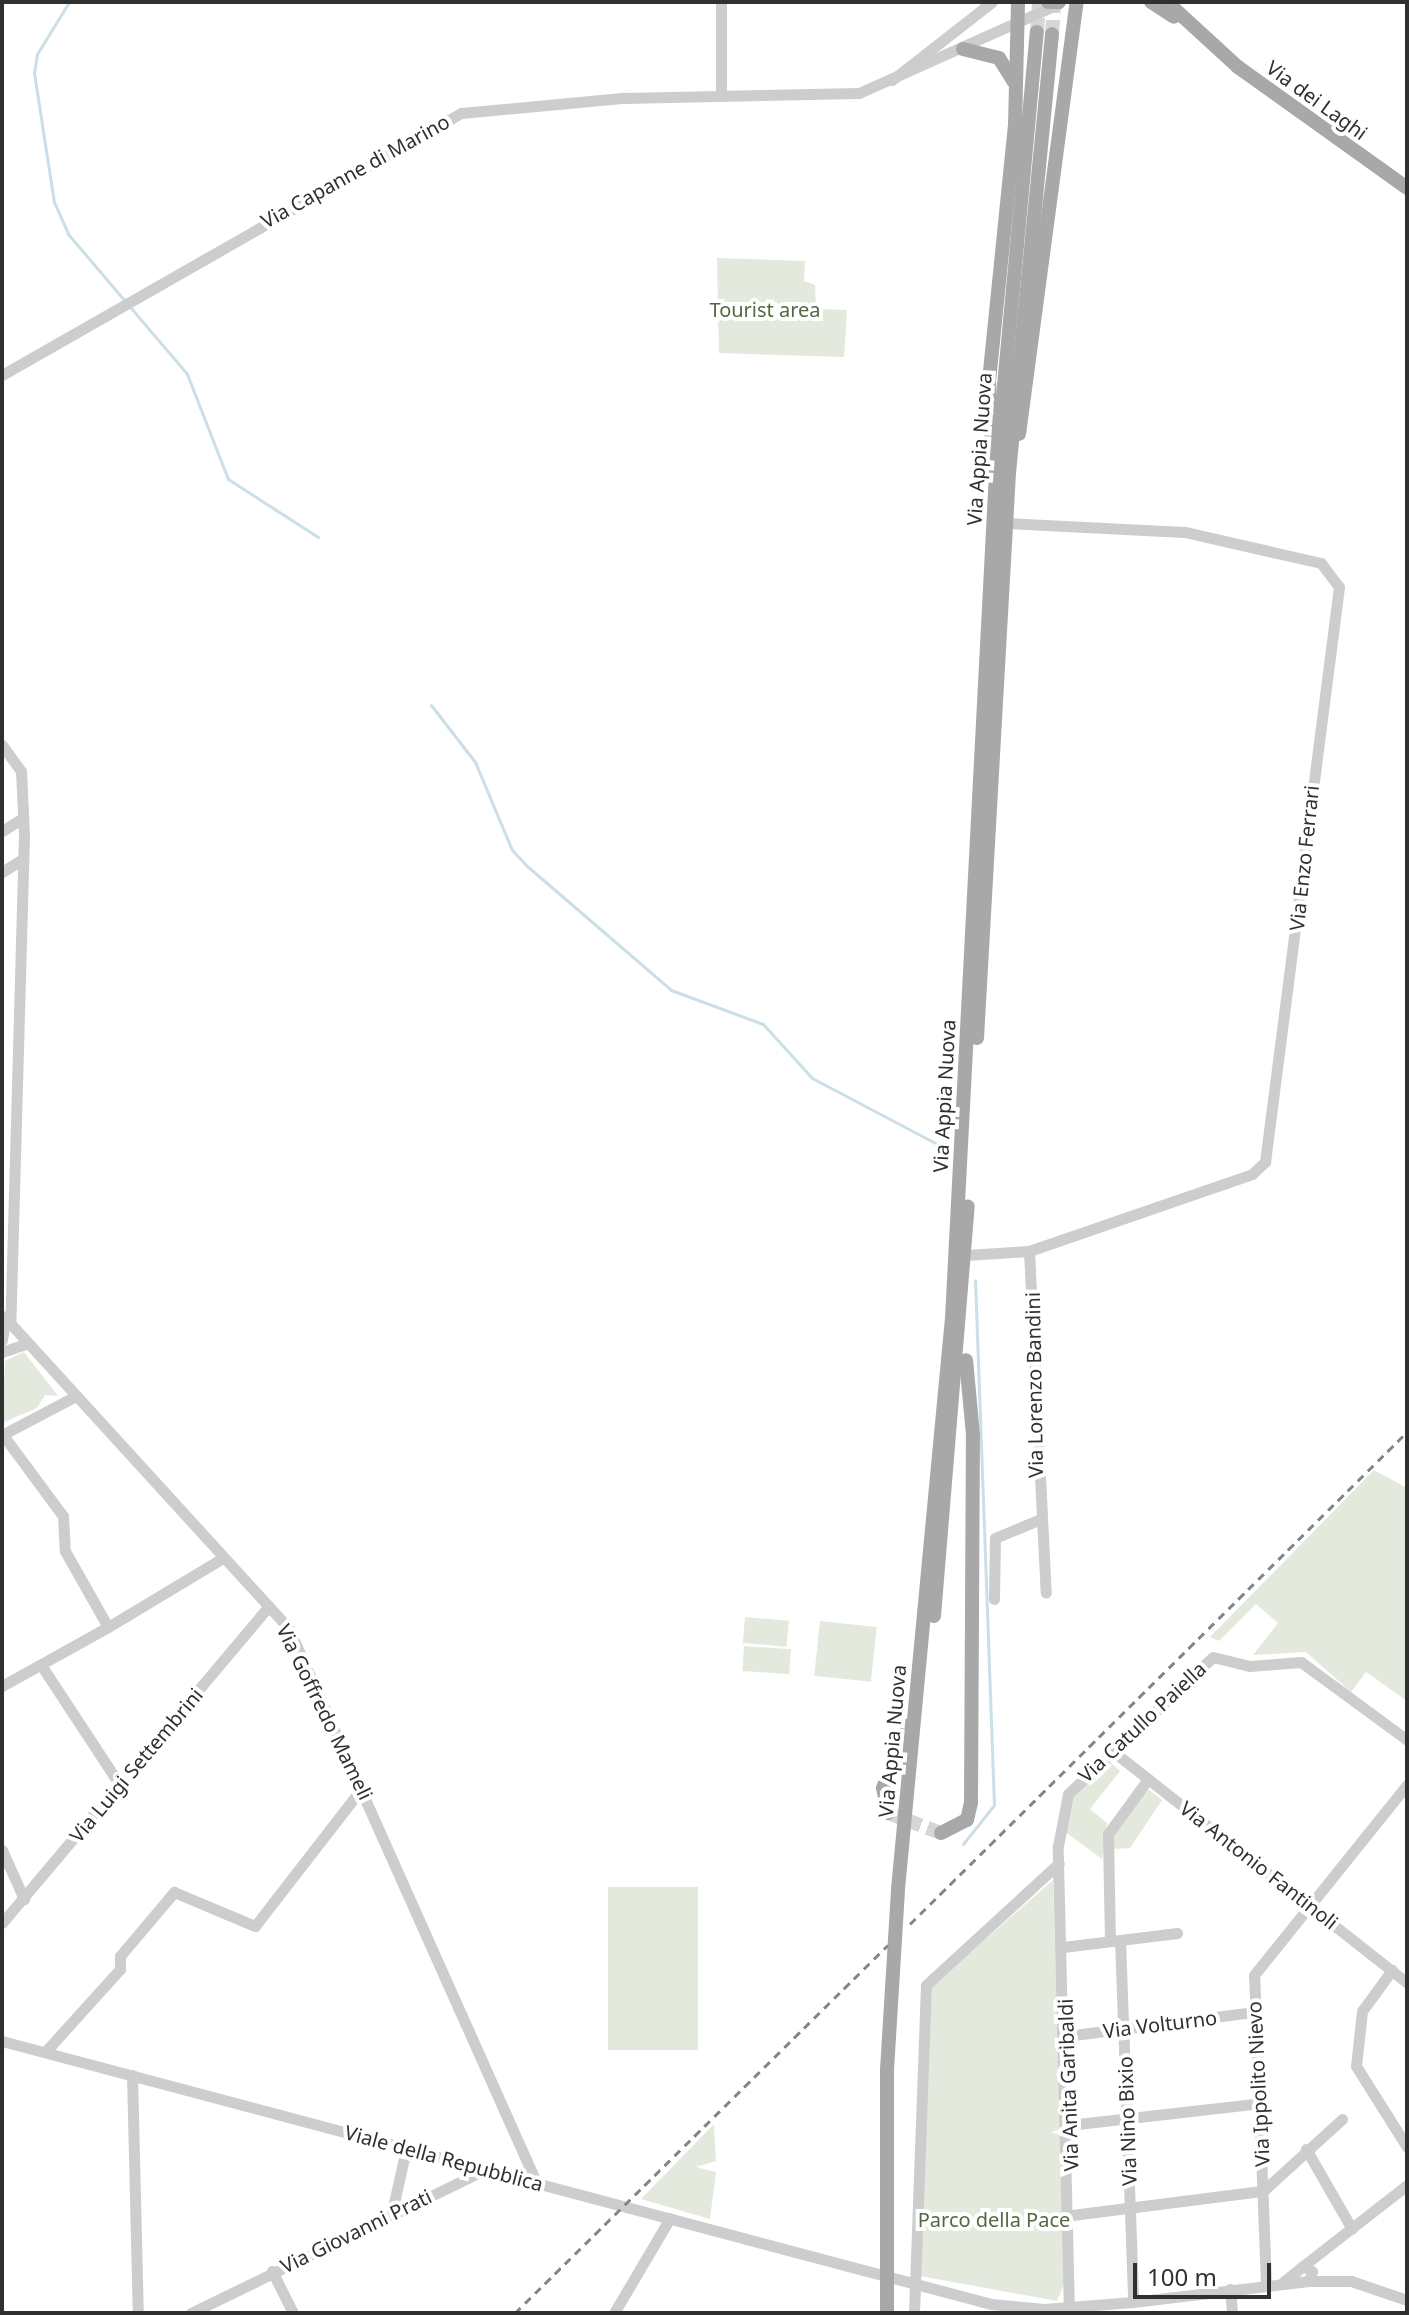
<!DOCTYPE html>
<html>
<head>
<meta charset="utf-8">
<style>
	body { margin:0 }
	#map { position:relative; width:1409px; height:2315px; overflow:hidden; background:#fff; font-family:"Noto Sans",sans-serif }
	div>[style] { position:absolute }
	.green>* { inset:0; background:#e4e9dd; transform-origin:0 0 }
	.stream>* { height:3px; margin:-1.5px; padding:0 1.5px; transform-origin:1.5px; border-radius:1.5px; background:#ccdee7 }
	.major-tunnel>* { height:14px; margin-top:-7px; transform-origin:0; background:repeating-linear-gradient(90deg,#d6d6d6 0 14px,transparent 0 21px) }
	.minor>* { height:11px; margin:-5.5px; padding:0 5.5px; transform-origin:5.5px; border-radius:5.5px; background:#cdcdcd }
	.major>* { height:14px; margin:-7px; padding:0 7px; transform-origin:7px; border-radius:7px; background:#a8a8a8 }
	.rail>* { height:3px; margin-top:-1.5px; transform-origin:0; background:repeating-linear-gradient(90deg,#858585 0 8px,transparent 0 14px) }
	span { translate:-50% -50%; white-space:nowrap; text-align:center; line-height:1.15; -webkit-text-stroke:8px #fff; paint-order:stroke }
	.street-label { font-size:20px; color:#303030 }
	.park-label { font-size:20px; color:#556842 }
	.frame { position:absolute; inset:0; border:4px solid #303030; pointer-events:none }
	.scale { position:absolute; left:1133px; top:2263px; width:138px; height:36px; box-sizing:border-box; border:4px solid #303030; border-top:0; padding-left:10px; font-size:24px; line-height:28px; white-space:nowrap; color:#303030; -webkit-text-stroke:6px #fff; paint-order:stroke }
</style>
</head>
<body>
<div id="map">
	<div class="green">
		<div style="clip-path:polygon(717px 258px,805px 261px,804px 281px,815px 285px,816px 309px,847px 310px,844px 357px,719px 353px)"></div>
		<div style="clip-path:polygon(24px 1352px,58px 1396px,45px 1395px,37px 1408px,2px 1423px,5px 1361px)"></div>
		<div style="clip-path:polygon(1374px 1470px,1407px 1488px,1407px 1701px,1366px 1672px,1351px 1692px,1306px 1652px,1253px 1655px,1278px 1623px,1256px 1604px,1219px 1641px,1210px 1637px)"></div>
		<div style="left:745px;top:1617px;width:44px;height:26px;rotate:5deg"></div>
		<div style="left:820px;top:1621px;width:57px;height:55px;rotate:6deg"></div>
		<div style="left:744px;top:1646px;width:47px;height:25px;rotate:4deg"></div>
		<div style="clip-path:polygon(1109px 1761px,1120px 1771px,1090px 1809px,1107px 1823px,1102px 1859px,1064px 1831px,1073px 1797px)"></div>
		<div style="clip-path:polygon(1148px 1789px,1162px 1800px,1130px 1848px,1113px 1849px,1114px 1833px)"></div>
		<div style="clip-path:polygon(1053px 1880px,1065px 2282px,1057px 2301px,920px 2276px,932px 1986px)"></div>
		<div style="left:608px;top:1887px;width:90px;height:163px"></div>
		<div style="clip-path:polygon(714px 2124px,716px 2161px,696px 2167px,716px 2172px,710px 2219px,641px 2199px)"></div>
	</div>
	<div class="stream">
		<div style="left:69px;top:2px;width:61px;rotate:121.6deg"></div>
		<div style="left:37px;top:54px;width:19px;rotate:99deg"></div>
		<div style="left:34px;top:73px;width:131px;rotate:81.2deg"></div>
		<div style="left:54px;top:202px;width:35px;rotate:66deg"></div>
		<div style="left:68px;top:234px;width:184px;rotate:49.6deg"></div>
		<div style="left:187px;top:374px;width:113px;rotate:68.7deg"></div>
		<div style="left:228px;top:479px;width:107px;rotate:32.8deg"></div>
		<div style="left:431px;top:705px;width:72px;rotate:52.3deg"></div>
		<div style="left:475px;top:762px;width:95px;rotate:67.2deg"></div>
		<div style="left:512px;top:850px;width:22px;rotate:47deg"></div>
		<div style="left:527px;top:866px;width:190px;rotate:40.7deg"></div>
		<div style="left:671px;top:990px;width:98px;rotate:20.3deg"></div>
		<div style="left:763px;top:1024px;width:73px;rotate:47.8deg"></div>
		<div style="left:812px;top:1078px;width:148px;rotate:27.8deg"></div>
		<div style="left:963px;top:1844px;width:50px;rotate:-51.5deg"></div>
		<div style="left:994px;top:1805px;width:525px;rotate:-92.07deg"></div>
	</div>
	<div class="major-tunnel">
		<div style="left:1037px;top:32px;width:30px;rotate:-86deg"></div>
		<div style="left:1052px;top:34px;width:32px;rotate:-86deg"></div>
		<div style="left:888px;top:1813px;width:57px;rotate:20.7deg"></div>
	</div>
	<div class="minor">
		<div style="left:721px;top:2px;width:93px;rotate:90deg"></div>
		<div style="left:892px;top:80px;width:127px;rotate:-38deg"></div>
		<div style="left:2px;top:375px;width:529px;rotate:-29.72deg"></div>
		<div style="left:461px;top:113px;width:164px;rotate:-5.3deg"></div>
		<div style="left:624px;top:98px;width:235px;rotate:-1.2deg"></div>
		<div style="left:859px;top:93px;width:218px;rotate:-24.1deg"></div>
		<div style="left:2px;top:745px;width:32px;rotate:54deg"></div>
		<div style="left:21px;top:771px;width:64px;rotate:87.3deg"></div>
		<div style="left:24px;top:835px;width:488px;rotate:91.6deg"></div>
		<div style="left:10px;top:1323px;width:414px;rotate:47.6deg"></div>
		<div style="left:289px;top:1629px;width:608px;rotate:65.92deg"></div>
		<div style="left:2px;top:831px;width:22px;rotate:-32deg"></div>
		<div style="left:2px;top:872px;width:25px;rotate:-32deg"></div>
		<div style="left:1029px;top:1251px;width:342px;rotate:87.2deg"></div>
		<div style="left:966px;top:1255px;width:63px;rotate:-3.6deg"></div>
		<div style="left:1029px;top:1251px;width:236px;rotate:-19deg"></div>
		<div style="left:1252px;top:1174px;width:18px;rotate:-43deg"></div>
		<div style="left:1265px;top:1162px;width:580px;rotate:-82.67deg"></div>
		<div style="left:1339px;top:587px;width:30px;rotate:-127deg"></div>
		<div style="left:1321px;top:563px;width:140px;rotate:-167.2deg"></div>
		<div style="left:1184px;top:532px;width:179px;rotate:-177.1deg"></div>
		<div style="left:2px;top:1340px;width:24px;rotate:-81deg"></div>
		<div style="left:2px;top:1352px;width:24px;rotate:-19deg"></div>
		<div style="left:2px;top:1435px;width:81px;rotate:-27.8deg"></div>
		<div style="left:3px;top:1435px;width:101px;rotate:53.5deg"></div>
		<div style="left:63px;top:1516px;width:35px;rotate:87deg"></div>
		<div style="left:65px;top:1551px;width:87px;rotate:60.5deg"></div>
		<div style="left:108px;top:1627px;width:134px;rotate:-31deg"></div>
		<div style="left:994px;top:1599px;width:61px;rotate:-89.1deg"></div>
		<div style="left:995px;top:1538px;width:47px;rotate:-22.7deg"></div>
		<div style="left:43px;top:1668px;width:140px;rotate:56.7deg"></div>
		<div style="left:2px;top:1686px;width:121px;rotate:-29.1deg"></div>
		<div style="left:1110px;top:1749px;width:378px;rotate:38.2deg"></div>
		<div style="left:2px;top:1850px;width:54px;rotate:65.8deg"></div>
		<div style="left:2px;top:1923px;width:414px;rotate:-49.9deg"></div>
		<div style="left:1120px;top:1940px;width:362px;rotate:87.9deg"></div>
		<div style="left:1110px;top:1941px;width:107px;rotate:-91.1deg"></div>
		<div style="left:1108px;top:1834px;width:68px;rotate:-54deg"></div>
		<div style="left:1063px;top:1947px;width:115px;rotate:-7deg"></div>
		<div style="left:1392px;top:1970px;width:51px;rotate:126.2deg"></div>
		<div style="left:1362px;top:2011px;width:55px;rotate:96.2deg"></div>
		<div style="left:1356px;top:2066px;width:96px;rotate:57.8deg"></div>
		<div style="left:1066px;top:2036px;width:190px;rotate:-7.3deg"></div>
		<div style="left:2px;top:2041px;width:1023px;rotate:14.89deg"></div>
		<div style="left:991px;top:2304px;width:53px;rotate:5.4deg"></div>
		<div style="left:1044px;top:2309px;width:89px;rotate:-4.5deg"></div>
		<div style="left:1133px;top:2302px;width:177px;rotate:-6.8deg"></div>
		<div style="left:1309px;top:2281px;width:10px;rotate:-73deg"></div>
		<div style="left:1312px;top:2271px;width:10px;rotate:-151deg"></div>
		<div style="left:1303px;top:2266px;width:26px;rotate:141deg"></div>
		<div style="left:46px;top:2051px;width:110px;rotate:-47.9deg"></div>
		<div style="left:120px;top:1969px;width:13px;rotate:-90deg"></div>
		<div style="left:120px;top:1956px;width:84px;rotate:-49.8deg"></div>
		<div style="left:174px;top:1892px;width:88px;rotate:22.8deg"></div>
		<div style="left:255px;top:1926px;width:175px;rotate:-52.2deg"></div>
		<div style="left:132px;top:2075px;width:238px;rotate:88.6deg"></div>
		<div style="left:1069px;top:2125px;width:193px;rotate:-6.5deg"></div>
		<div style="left:1306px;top:2149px;width:92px;rotate:60.1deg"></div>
		<div style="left:392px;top:2212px;width:65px;rotate:-77.5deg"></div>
		<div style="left:1072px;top:2215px;width:193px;rotate:-7.2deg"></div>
		<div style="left:1263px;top:2191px;width:107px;rotate:-42.3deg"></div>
		<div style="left:1303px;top:2266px;width:132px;rotate:-37.9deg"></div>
		<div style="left:272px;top:2271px;width:47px;rotate:63.4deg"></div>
		<div style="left:1309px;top:2281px;width:42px"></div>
		<div style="left:1351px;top:2281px;width:59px;rotate:18.7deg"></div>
		<div style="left:1266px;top:2284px;width:309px;rotate:-92.2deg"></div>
		<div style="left:1254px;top:1975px;width:244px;rotate:-51.2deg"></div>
		<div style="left:1230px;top:2289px;width:24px;rotate:85deg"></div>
		<div style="left:1069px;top:2312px;width:466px;rotate:-91.4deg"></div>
		<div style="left:1058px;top:1846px;width:53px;rotate:-79.1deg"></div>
		<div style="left:1068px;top:1794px;width:199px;rotate:-43.4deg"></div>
		<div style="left:1213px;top:1657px;width:38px;rotate:14deg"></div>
		<div style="left:1250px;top:1666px;width:51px;rotate:-4.5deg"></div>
		<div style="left:1301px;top:1662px;width:132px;rotate:36.3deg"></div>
		<div style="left:191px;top:2313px;width:326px;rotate:-26deg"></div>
		<div style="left:614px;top:2313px;width:110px;rotate:-59.5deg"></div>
		<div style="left:914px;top:2313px;width:328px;rotate:-87.9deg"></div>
		<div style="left:926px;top:1985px;width:180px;rotate:-42.5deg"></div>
	</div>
	<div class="major">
		<div style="left:1048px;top:2px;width:11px"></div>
		<div style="left:1151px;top:2px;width:27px;rotate:33deg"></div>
		<div style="left:1167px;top:2px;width:96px;rotate:42.5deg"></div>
		<div style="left:1238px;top:67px;width:208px;rotate:35.6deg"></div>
		<div style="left:963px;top:49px;width:37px;rotate:14deg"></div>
		<div style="left:999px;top:58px;width:28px;rotate:58deg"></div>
		<div style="left:1019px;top:434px;width:436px;rotate:-82.4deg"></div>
		<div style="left:992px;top:452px;width:71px;rotate:-92.4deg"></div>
		<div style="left:989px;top:381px;width:256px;rotate:-84.2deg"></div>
		<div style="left:1015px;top:126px;width:124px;rotate:-88.6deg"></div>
		<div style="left:977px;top:1038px;width:566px;rotate:-86.76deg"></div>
		<div style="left:1009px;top:473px;width:441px;rotate:-84.4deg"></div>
		<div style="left:934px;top:1616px;width:411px;rotate:-85.3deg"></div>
		<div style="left:888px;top:1813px;width:25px;rotate:-101deg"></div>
		<div style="left:883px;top:1788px;width:68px;rotate:-67.6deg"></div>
		<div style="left:941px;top:1833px;width:29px;rotate:-27deg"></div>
		<div style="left:967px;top:1820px;width:17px;rotate:-77deg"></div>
		<div style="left:971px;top:1803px;width:368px;rotate:-89.7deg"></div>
		<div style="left:973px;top:1435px;width:75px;rotate:-95.3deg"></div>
		<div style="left:887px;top:2313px;width:243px;rotate:-90deg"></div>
		<div style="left:887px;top:2070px;width:181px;rotate:-86.5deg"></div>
		<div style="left:898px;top:1889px;width:574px;rotate:-84.6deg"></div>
		<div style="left:952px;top:1318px;width:847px;rotate:-87.02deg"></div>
		<div style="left:996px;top:472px;width:442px;rotate:-84.7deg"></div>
	</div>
	<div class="rail">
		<div style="left:910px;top:1924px;width:699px;rotate:-44.71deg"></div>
		<div style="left:515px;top:2313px;width:524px;rotate:-44.61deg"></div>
	</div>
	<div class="street-label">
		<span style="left:1317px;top:100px;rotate:36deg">Via dei Laghi</span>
		<span style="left:355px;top:171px;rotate:-29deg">Via Capanne di Marino</span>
		<span style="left:979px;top:449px;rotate:-86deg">Via Appia Nuova</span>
		<span style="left:1304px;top:858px;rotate:-84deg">Via Enzo Ferrari</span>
		<span style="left:944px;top:1096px;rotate:-87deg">Via Appia Nuova</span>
		<span style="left:1034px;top:1385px;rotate:-91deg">Via Lorenzo Bandini</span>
		<span style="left:325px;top:1712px;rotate:64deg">Via Goffredo Mameli</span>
		<span style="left:1142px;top:1722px;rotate:-43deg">Via Catullo Paiella</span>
		<span style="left:892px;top:1741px;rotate:-85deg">Via Appia Nuova</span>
		<span style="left:136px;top:1765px;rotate:-50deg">Via Luigi Settembrini</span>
		<span style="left:1259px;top:1865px;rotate:38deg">Via Antonio Fantinoli</span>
		<span style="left:1160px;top:2024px;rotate:-7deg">Via Volturno</span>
		<span style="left:1258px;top:2084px;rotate:-93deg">Via Ippolito Nievo</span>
		<span style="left:1068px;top:2085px;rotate:-92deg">Via Anita Garibaldi</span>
		<span style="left:1127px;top:2121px;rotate:-92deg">Via Nino Bixio</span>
		<span style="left:444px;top:2158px;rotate:15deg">Viale della Repubblica</span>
		<span style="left:356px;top:2231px;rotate:-26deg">Via Giovanni Prati</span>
	</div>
	<div class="park-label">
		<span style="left:765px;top:309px">Tourist area</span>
		<span style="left:994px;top:2219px">Parco della Pace</span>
	</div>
	<div class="frame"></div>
	<div class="scale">100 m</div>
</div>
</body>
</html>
